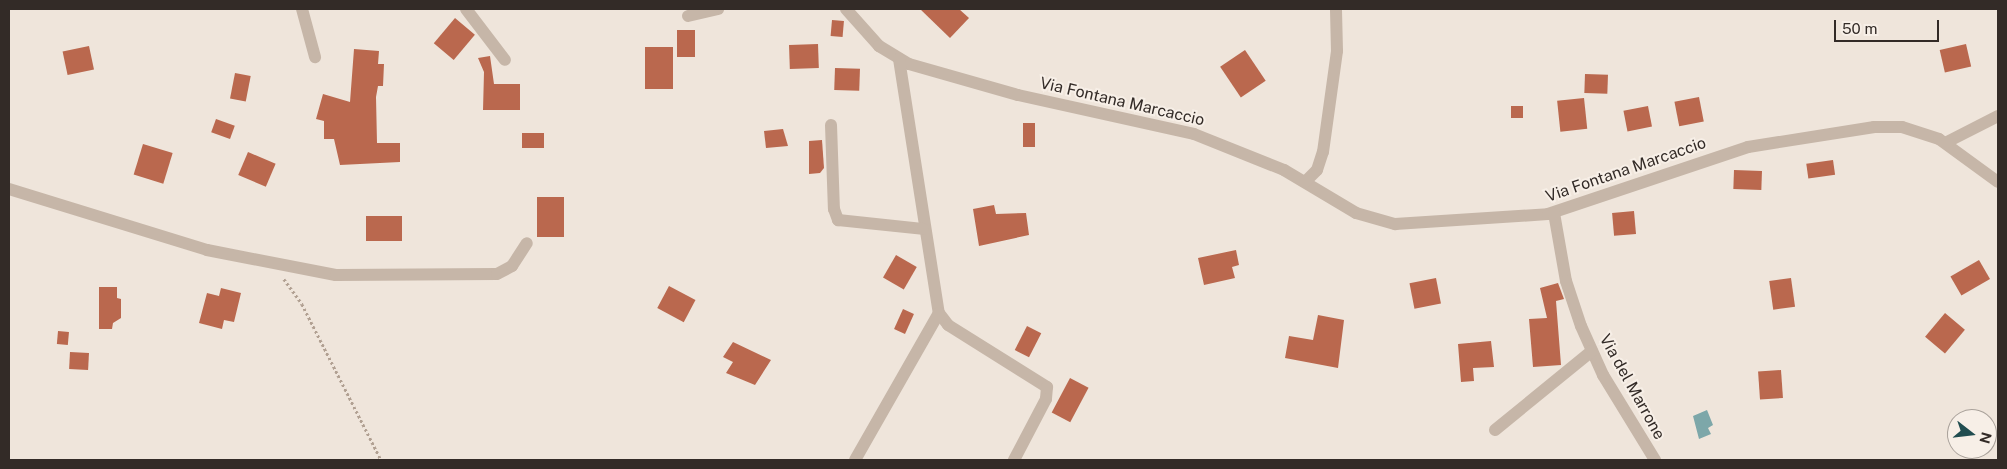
<!DOCTYPE html>
<html>
<head>
<meta charset="utf-8">
<style>
	body { margin:0 }
	#map { position:relative; width:2007px; height:469px; overflow:hidden; background:#efe5db; font-family:"Public Sans",sans-serif }
	div>[style] { position:absolute }
	.water>* { inset:0; background:#7da7a9 }
	.building>* { inset:0; background:#ba684e; transform-origin:0 0 }
	.path>* { height:2.5px; margin-top:-1.25px; transform-origin:0; background:repeating-linear-gradient(90deg,#b1a092 0 2.5px,transparent 0 5px) }
	.minor>* { height:12px; margin:-6px; padding:0 6px; transform-origin:6px; border-radius:6px; background:#c6b6a8 }
	span { translate:-50% -50%; white-space:nowrap; text-align:center; line-height:1.15; -webkit-text-stroke:4px #f7efe7; paint-order:stroke }
	.street-label { font-size:16px; color:#332b27 }
	.frame { position:absolute; inset:0; border:10px solid #332b27; pointer-events:none }
	.north { position:absolute; left:1947px; top:409px; width:50px; height:50px; box-sizing:border-box; background:#f7efe7; border:1px solid #a9a19a; border-radius:50%; rotate:106deg; font-size:14px; font-weight:700; line-height:20px; text-align:center; color:#332b27 }
	.north::after { content:''; display:block; margin:auto; width:18px; height:22px; background:#214d50; clip-path:polygon(50% 0,100% 100%,50% 72%,0 100%) }
	.scale { position:absolute; left:1834px; top:20px; width:105px; height:22px; box-sizing:border-box; border:2px solid #332b27; border-top:0; padding-left:6px; font-size:15px; line-height:18px; white-space:nowrap; color:#332b27; -webkit-text-stroke:4px #f7efe7; paint-order:stroke }
</style>
</head>
<body>
<div id="map">
	<div class="water">
		<div style="clip-path:polygon(1707px 410px,1713px 425px,1708px 428px,1711px 434px,1699px 439px,1693px 416px)"></div>
	</div>
	<div class="building">
		<div style="clip-path:polygon(920px 9px,959px 9px,969px 18px,950px 38px)"></div>
		<div style="left:455px;top:18px;width:26px;height:33px;rotate:40deg"></div>
		<div style="left:832px;top:20px;width:12px;height:16px;rotate:5deg"></div>
		<div style="left:677px;top:30px;width:18px;height:27px"></div>
		<div style="left:818px;top:44px;width:24px;height:29px;rotate:88deg"></div>
		<div style="left:1966px;top:44px;width:23px;height:27px;rotate:77deg"></div>
		<div style="left:89px;top:46px;width:24px;height:27px;rotate:78deg"></div>
		<div style="left:645px;top:47px;width:28px;height:42px"></div>
		<div style="clip-path:polygon(354px 49px,379px 51px,378px 64px,384px 64px,383px 86px,378px 86px,376px 97px,377px 143px,400px 143px,400px 162px,340px 165px,334px 139px,324px 139px,324px 121px,316px 119px,323px 94px,350px 102px)"></div>
		<div style="left:1245px;top:50px;width:37px;height:30px;rotate:56deg"></div>
		<div style="clip-path:polygon(490px 56px,494px 84px,520px 84px,520px 110px,483px 110px,484px 72px,478px 58px)"></div>
		<div style="left:835px;top:68px;width:25px;height:22px;rotate:2deg"></div>
		<div style="left:235px;top:73px;width:16px;height:26px;rotate:11deg"></div>
		<div style="left:1585px;top:74px;width:23px;height:19px;rotate:2deg"></div>
		<div style="left:1699px;top:97px;width:25px;height:25px;rotate:79deg"></div>
		<div style="left:1584px;top:98px;width:31px;height:27px;rotate:84deg"></div>
		<div style="left:1511px;top:106px;width:12px;height:12px"></div>
		<div style="left:1648px;top:106px;width:21px;height:25px;rotate:79deg"></div>
		<div style="left:216px;top:119px;width:20px;height:14px;rotate:20deg"></div>
		<div style="left:1023px;top:123px;width:12px;height:24px"></div>
		<div style="clip-path:polygon(783px 129px,788px 146px,766px 148px,764px 131px)"></div>
		<div style="left:544px;top:133px;width:15px;height:22px;rotate:90deg"></div>
		<div style="clip-path:polygon(822px 140px,824px 168px,820px 173px,809px 174px,809px 141px)"></div>
		<div style="left:143px;top:144px;width:31px;height:32px;rotate:17deg"></div>
		<div style="left:248px;top:152px;width:30px;height:25px;rotate:23deg"></div>
		<div style="left:1833px;top:160px;width:15px;height:27px;rotate:82deg"></div>
		<div style="left:1734px;top:170px;width:28px;height:19px;rotate:2deg"></div>
		<div style="left:537px;top:197px;width:27px;height:40px"></div>
		<div style="clip-path:polygon(994px 205px,996px 214px,1026px 213px,1029px 235px,979px 246px,973px 209px)"></div>
		<div style="left:1634px;top:211px;width:23px;height:22px;rotate:85deg"></div>
		<div style="left:402px;top:216px;width:25px;height:36px;rotate:90deg"></div>
		<div style="clip-path:polygon(1236px 250px,1239px 265px,1232px 267px,1235px 278px,1204px 285px,1198px 258px)"></div>
		<div style="left:896px;top:255px;width:24px;height:26px;rotate:30deg"></div>
		<div style="left:1979px;top:260px;width:22px;height:33px;rotate:60deg"></div>
		<div style="left:1436px;top:278px;width:26px;height:27px;rotate:79deg"></div>
		<div style="left:1791px;top:278px;width:29px;height:22px;rotate:82deg"></div>
		<div style="clip-path:polygon(1558px 283px,1564px 299px,1556px 301px,1561px 365px,1533px 367px,1529px 319px,1547px 318px,1540px 288px)"></div>
		<div style="left:669px;top:286px;width:30px;height:25px;rotate:28deg"></div>
		<div style="clip-path:polygon(99px 287px,117px 287px,117px 298px,121px 299px,121px 318px,113px 323px,112px 329px,99px 329px)"></div>
		<div style="clip-path:polygon(221px 288px,241px 293px,234px 322px,224px 320px,222px 329px,199px 323px,207px 293px,219px 296px)"></div>
		<div style="left:903px;top:309px;width:12px;height:22px;rotate:24deg"></div>
		<div style="left:1945px;top:313px;width:26px;height:31px;rotate:40deg"></div>
		<div style="clip-path:polygon(1318px 315px,1344px 320px,1338px 368px,1285px 358px,1289px 336px,1313px 340px)"></div>
		<div style="left:1027px;top:326px;width:16px;height:27px;rotate:27deg"></div>
		<div style="left:58px;top:331px;width:11px;height:13px;rotate:5deg"></div>
		<div style="clip-path:polygon(1491px 341px,1494px 367px,1473px 368px,1474px 381px,1461px 382px,1458px 344px)"></div>
		<div style="clip-path:polygon(733px 342px,771px 360px,755px 385px,726px 373px,733px 362px,723px 357px)"></div>
		<div style="left:70px;top:352px;width:19px;height:17px;rotate:3deg"></div>
		<div style="left:1781px;top:370px;width:28px;height:23px;rotate:86deg"></div>
		<div style="left:1070px;top:378px;width:21px;height:39px;rotate:28deg"></div>
	</div>
	<div class="path">
		<div style="left:284px;top:279px;width:31px;rotate:54deg"></div>
		<div style="left:302px;top:304px;width:175px;rotate:63.1deg"></div>
	</div>
	<div class="minor">
		<div style="left:302px;top:9px;width:50px;rotate:74.8deg"></div>
		<div style="left:466px;top:9px;width:64px;rotate:52.6deg"></div>
		<div style="left:846px;top:9px;width:50px;rotate:48.3deg"></div>
		<div style="left:879px;top:46px;width:35px;rotate:31deg"></div>
		<div style="left:909px;top:64px;width:113px;rotate:15.9deg"></div>
		<div style="left:1018px;top:95px;width:180px;rotate:12.5deg"></div>
		<div style="left:1194px;top:134px;width:97px;rotate:21.8deg"></div>
		<div style="left:1284px;top:170px;width:84px;rotate:30.8deg"></div>
		<div style="left:1356px;top:213px;width:41px;rotate:15.8deg"></div>
		<div style="left:1395px;top:224px;width:153px;rotate:-3.7deg"></div>
		<div style="left:1548px;top:214px;width:211px;rotate:-18.5deg"></div>
		<div style="left:1748px;top:147px;width:128px;rotate:-9deg"></div>
		<div style="left:1874px;top:127px;width:28px"></div>
		<div style="left:1902px;top:127px;width:39px;rotate:18deg"></div>
		<div style="left:1939px;top:139px;width:73px;rotate:36.1deg"></div>
		<div style="left:688px;top:16px;width:31px;rotate:-13deg"></div>
		<div style="left:899px;top:59px;width:257px;rotate:81.1deg"></div>
		<div style="left:939px;top:313px;width:15px;rotate:53deg"></div>
		<div style="left:948px;top:325px;width:117px;rotate:32.1deg"></div>
		<div style="left:1047px;top:387px;width:12px;rotate:95deg"></div>
		<div style="left:1046px;top:399px;width:69px;rotate:117.7deg"></div>
		<div style="left:831px;top:125px;width:84px;rotate:88deg"></div>
		<div style="left:834px;top:209px;width:12px;rotate:70deg"></div>
		<div style="left:838px;top:220px;width:85px;rotate:6deg"></div>
		<div style="left:1947px;top:142px;width:57px;rotate:-27deg"></div>
		<div style="left:1305px;top:182px;width:17px;rotate:-45deg"></div>
		<div style="left:1317px;top:170px;width:19px;rotate:-72deg"></div>
		<div style="left:1323px;top:152px;width:102px;rotate:-82.1deg"></div>
		<div style="left:1337px;top:51px;width:42px;rotate:-91.4deg"></div>
		<div style="left:9px;top:189px;width:207px;rotate:17.1deg"></div>
		<div style="left:207px;top:250px;width:131px;rotate:11deg"></div>
		<div style="left:336px;top:275px;width:161px;rotate:-0.4deg"></div>
		<div style="left:497px;top:274px;width:17px;rotate:-28deg"></div>
		<div style="left:512px;top:266px;width:27px;rotate:-57deg"></div>
		<div style="left:1554px;top:213px;width:69px;rotate:80deg"></div>
		<div style="left:1566px;top:281px;width:47px;rotate:71.6deg"></div>
		<div style="left:1581px;top:326px;width:54px;rotate:65.8deg"></div>
		<div style="left:1603px;top:375px;width:100px;rotate:58.5deg"></div>
		<div style="left:1495px;top:430px;width:125px;rotate:-39.2deg"></div>
		<div style="left:855px;top:460px;width:169px;rotate:-60.3deg"></div>
	</div>
	<div class="street-label">
		<span style="left:1122px;top:102px;rotate:13deg">Via Fontana Marcaccio</span>
		<span style="left:1626px;top:170px;rotate:-19deg">Via Fontana Marcaccio</span>
		<span style="left:1632px;top:387px;rotate:61deg">Via del Marrone</span>
	</div>
	<div class="frame"></div>
	<div class="north">N</div>
	<div class="scale">50 m</div>
</div>
</body>
</html>
